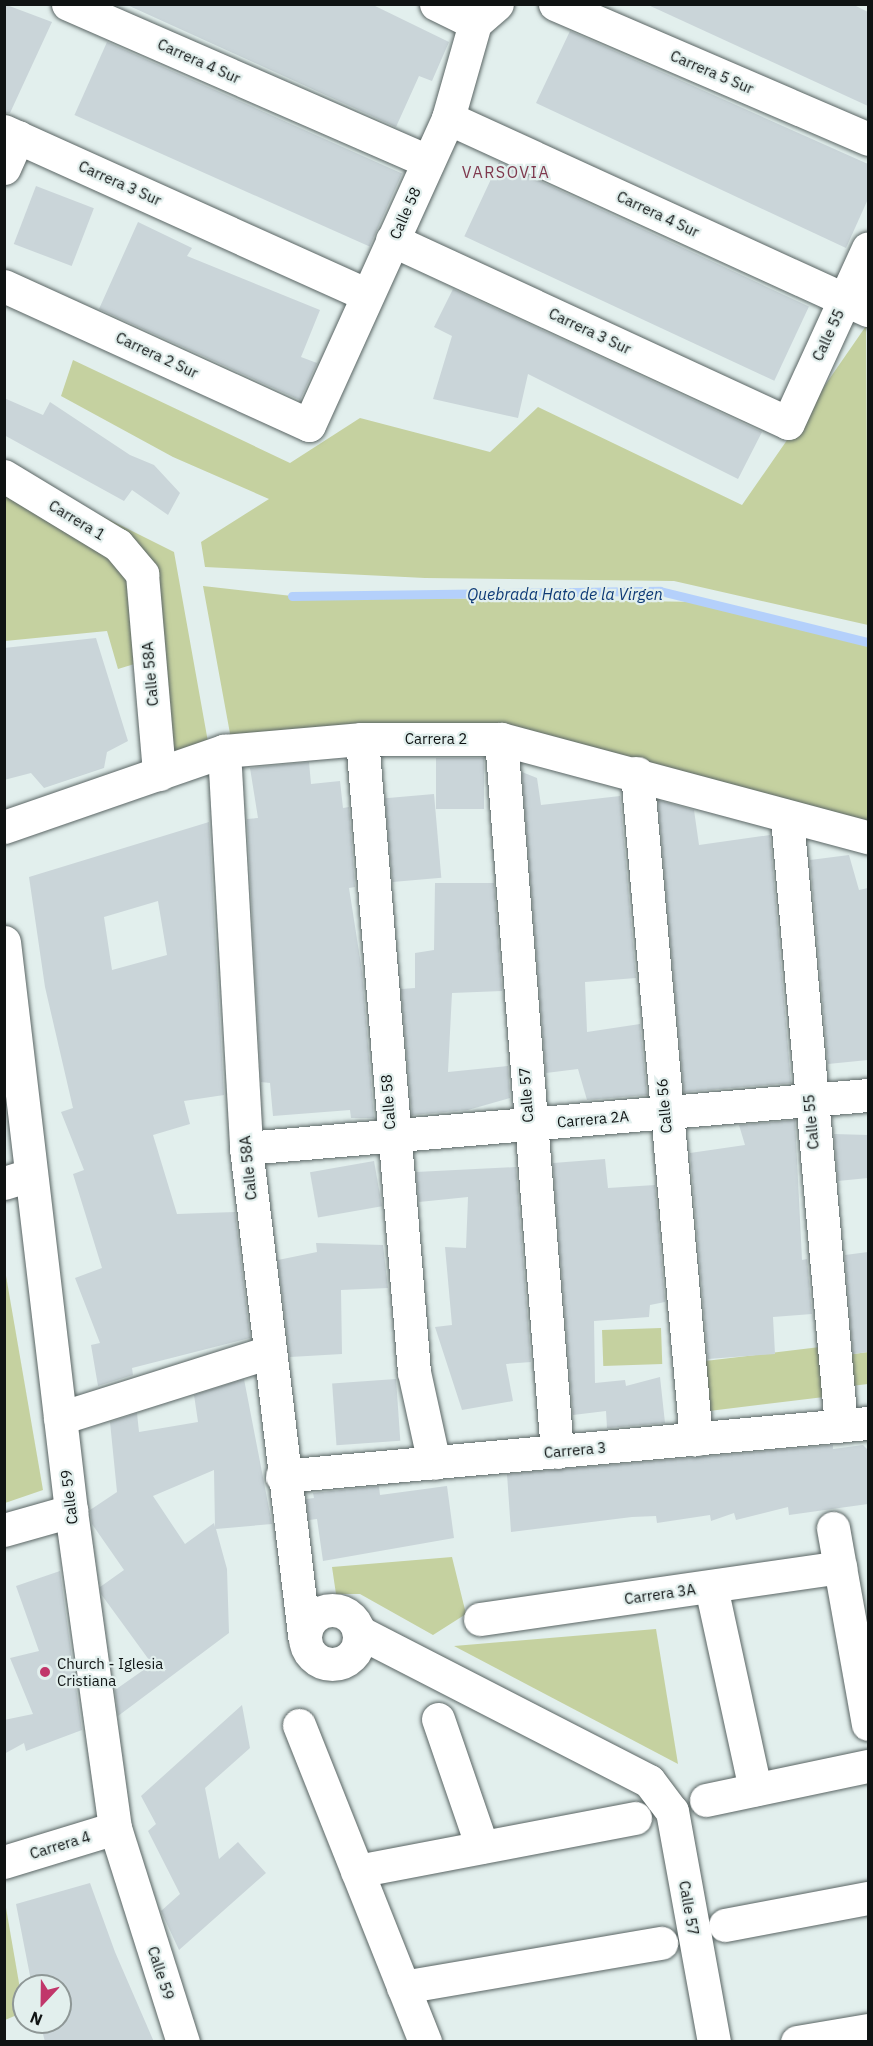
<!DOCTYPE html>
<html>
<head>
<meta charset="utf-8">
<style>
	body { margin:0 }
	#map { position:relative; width:873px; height:2046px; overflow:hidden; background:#e2efed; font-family:"IBM Plex Sans",sans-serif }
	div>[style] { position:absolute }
	.green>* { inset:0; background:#c5d1a0; transform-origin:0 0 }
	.stream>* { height:9px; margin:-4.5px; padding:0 4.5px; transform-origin:4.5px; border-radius:4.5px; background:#b4d0fb }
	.building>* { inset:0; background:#cad5d9; transform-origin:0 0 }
	.roads { filter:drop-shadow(0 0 2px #5a6564) drop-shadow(0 0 2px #5a6564) }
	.minor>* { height:33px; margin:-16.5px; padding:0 16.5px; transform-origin:16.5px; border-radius:16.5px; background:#fff }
	.minor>.ring { margin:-16.5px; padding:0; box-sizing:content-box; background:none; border:33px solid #fff; border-radius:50% }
	.dots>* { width:16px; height:16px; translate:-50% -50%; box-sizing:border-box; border:3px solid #e2efed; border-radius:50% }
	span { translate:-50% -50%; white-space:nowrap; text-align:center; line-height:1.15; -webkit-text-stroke:4.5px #e2efed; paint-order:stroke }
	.street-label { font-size:15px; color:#0f1313 }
	.poi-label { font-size:15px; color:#0f1313 }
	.left { translate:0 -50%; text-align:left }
	.neighbourhood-label { font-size:16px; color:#7f394e; letter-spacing:1.5px }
	.water-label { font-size:16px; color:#0e3a76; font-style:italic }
	.frame { position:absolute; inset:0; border:6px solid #0f1313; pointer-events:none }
	.north { position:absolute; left:12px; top:1974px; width:60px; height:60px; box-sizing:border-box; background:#e2efed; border:2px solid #8e9796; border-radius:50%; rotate:202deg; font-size:16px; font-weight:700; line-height:24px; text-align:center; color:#0f1313 }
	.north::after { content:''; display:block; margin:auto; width:21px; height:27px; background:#c1366a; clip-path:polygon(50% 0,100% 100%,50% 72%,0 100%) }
</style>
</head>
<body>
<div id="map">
	<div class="green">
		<div style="clip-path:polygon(866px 326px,868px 625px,674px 581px,425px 578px,205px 567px,201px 542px,269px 499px,173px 457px,61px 396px,73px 360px,290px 463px,360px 418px,490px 452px,538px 407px,742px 505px)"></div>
		<div style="clip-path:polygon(4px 467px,174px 552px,208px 742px,171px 755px,154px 658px,118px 669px,107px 631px,5px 641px)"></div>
		<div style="clip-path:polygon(203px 586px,292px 596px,703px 602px,868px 640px,868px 830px,521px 732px,231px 739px)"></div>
		<div style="clip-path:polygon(5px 1270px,43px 1490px,5px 1503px,4px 1503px)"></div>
		<div style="left:661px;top:1328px;width:36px;height:59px;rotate:88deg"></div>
		<div style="left:820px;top:1347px;width:50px;height:122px;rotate:83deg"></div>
		<div style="clip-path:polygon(868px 1352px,868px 1384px,843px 1387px,839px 1356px)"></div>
		<div style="clip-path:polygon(452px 1557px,466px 1614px,433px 1635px,360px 1594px,336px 1594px,332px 1567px)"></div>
		<div style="clip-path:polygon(656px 1629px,678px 1764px,454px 1646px)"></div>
		<div style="clip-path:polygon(5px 1902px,24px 2012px,5px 2020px,4px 1902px)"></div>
	</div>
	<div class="stream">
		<div style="left:292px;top:596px;width:368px;rotate:-0.8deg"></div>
		<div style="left:660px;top:591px;width:214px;rotate:13.8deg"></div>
	</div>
	<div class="building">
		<div style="clip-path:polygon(4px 4px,52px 22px,10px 113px,4px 113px)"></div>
		<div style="clip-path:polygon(125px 4px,371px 4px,449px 42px,432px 81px,419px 76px,396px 127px)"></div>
		<div style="clip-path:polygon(646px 4px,852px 4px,868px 12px,868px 106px)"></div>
		<div style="clip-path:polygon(570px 31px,868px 164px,868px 199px,846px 248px,536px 103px)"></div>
		<div style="left:107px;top:42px;width:323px;height:80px;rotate:24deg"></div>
		<div style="left:499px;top:162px;width:342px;height:82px;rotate:25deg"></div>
		<div style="left:36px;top:186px;width:62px;height:62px;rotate:21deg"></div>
		<div style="clip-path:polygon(138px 222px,192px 248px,187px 256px,320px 310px,301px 357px,317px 363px,300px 400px,99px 309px)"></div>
		<div style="clip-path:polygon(453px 289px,762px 432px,738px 479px,528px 374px,518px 418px,433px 399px,452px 336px,434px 327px)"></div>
		<div style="clip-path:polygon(4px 398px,43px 415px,50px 402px,130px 455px,154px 465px,180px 493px,168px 515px,132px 490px,124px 501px,4px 435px)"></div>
		<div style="clip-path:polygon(96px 638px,128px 741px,107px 752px,104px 768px,44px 788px,31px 773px,4px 780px,4px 648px)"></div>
		<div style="left:436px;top:758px;width:48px;height:51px"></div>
		<div style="clip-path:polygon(309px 762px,311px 784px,340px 781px,343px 808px,349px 807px,355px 887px,349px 888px,362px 971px,374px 1118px,351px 1118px,350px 1110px,273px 1116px,270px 1083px,261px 1082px,247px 819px,258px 818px,250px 768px)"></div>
		<div style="clip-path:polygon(522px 772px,537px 778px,541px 805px,620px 796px,636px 978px,585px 982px,587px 1032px,640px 1024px,647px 1095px,587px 1100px,578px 1069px,546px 1073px)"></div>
		<div style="left:434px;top:794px;width:84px;height:49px;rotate:85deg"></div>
		<div style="clip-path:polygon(658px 800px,694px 810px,699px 845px,770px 835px,791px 1083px,684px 1092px)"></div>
		<div style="clip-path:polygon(evenodd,209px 822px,224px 1095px,184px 1101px,190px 1124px,153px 1135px,177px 1214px,235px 1212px,250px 1338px,132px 1368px,133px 1375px,98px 1386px,91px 1345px,100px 1343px,75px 1278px,102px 1268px,73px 1174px,84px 1170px,61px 1112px,73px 1108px,45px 987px,29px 877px,209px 822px,158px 901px,167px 955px,112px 970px,104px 917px,158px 901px)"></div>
		<div style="clip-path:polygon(849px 855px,859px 890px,868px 888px,868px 1060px,828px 1064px,810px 860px)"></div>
		<div style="clip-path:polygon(435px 883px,494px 883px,502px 991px,452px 993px,448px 1072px,508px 1066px,510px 1098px,468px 1110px,412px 1115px,401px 989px,415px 988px,415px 953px,434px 950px)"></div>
		<div style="clip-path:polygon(795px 1120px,802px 1260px,807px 1259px,812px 1314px,773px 1317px,775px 1354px,708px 1359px,690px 1153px,745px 1145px,739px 1125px)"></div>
		<div style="clip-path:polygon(834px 1134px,868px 1135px,868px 1178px,838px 1181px)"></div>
		<div style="clip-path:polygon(605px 1159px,608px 1188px,655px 1185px,665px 1302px,650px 1305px,649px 1317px,594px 1321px,595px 1383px,625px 1380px,626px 1386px,660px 1377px,665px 1423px,607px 1428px,606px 1411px,573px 1415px,553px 1163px)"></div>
		<div style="left:374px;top:1161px;width:46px;height:65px;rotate:80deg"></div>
		<div style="clip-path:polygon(516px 1167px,531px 1362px,506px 1364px,513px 1401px,462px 1410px,435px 1327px,452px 1325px,445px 1247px,466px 1248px,468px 1197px,419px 1202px,416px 1172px)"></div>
		<div style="clip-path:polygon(316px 1243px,383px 1245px,388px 1288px,341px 1290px,342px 1354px,290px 1357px,278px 1260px,317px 1252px)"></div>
		<div style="clip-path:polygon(868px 1252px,868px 1352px,853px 1354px,845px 1255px)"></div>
		<div style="clip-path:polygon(evenodd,244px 1379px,272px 1524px,216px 1529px,227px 1569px,229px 1633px,118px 1716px,115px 1690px,152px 1664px,101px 1594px,100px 1587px,124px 1570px,92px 1524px,90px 1510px,117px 1492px,110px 1422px,137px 1413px,139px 1432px,198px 1422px,194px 1395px,244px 1379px,214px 1470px,215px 1527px,214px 1523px,185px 1544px,153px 1496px,214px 1470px)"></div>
		<div style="left:396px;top:1379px;width:62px;height:64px;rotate:86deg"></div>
		<div style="clip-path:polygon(833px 1445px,833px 1449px,863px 1445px,868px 1450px,868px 1504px,789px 1515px,788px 1507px,736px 1520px,734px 1513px,711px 1521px,710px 1515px,657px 1523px,656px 1516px,632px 1517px,511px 1532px,507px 1474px)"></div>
		<div style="clip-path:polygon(379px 1486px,380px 1495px,447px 1486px,454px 1538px,323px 1561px,317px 1519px,309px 1520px,306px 1499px,314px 1498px,313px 1493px)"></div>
		<div style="clip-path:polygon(60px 1571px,82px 1730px,26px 1751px,24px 1743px,4px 1754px,4px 1720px,33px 1714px,10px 1658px,39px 1651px,16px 1586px)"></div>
		<div style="clip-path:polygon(242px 1705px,250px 1748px,205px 1788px,219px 1859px,238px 1842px,266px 1873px,179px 1950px,161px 1911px,180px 1894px,148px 1831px,156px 1824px,141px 1796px)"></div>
		<div style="clip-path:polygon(90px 1883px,115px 1952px,154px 2042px,45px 2042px,40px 2022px,60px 2022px,60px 1986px,32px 1986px,16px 1904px)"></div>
	</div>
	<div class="roads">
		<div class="minor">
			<div style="left:68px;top:4px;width:393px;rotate:23.6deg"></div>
			<div style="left:436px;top:4px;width:43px;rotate:26deg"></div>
			<div style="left:555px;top:4px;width:341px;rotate:23.3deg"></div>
			<div style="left:448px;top:118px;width:462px;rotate:24.6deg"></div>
			<div style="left:4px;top:131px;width:398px;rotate:24.3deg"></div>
			<div style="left:4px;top:168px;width:34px;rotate:-66deg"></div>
			<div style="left:392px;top:240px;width:436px;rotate:24.8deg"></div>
			<div style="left:788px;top:423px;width:192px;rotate:-65.4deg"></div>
			<div style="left:4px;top:286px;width:335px;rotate:24.5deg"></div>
			<div style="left:309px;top:425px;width:337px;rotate:-65.6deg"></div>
			<div style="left:448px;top:118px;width:99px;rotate:-74.1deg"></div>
			<div style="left:475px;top:23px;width:29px;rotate:-41deg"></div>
			<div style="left:4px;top:476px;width:133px;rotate:31.2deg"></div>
			<div style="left:118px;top:545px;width:38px;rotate:50deg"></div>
			<div style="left:142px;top:574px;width:201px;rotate:85.1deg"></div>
			<div style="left:362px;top:739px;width:635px;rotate:85.3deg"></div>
			<div style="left:414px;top:1372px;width:93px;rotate:77.6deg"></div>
			<div style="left:501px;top:739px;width:715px;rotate:85.51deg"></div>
			<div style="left:224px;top:751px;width:398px;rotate:86.8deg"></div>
			<div style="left:246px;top:1148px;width:492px;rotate:83.2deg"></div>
			<div style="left:637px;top:773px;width:669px;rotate:84.94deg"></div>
			<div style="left:787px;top:818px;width:610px;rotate:84.92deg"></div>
			<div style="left:4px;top:827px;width:233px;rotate:-19.1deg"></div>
			<div style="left:224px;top:751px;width:139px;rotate:-5deg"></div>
			<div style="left:362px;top:739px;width:139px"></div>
			<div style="left:501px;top:739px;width:380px;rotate:15deg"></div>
			<div style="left:4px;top:942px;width:573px;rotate:83.28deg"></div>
			<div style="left:71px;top:1511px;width:320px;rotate:82.1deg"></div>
			<div style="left:115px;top:1828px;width:225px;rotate:72.4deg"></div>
			<div style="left:246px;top:1148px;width:624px;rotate:-4.87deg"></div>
			<div style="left:4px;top:1183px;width:28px;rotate:-17deg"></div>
			<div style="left:60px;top:1418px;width:219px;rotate:-17.5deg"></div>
			<div style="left:282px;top:1476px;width:588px;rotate:-5.17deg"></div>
			<div style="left:833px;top:1528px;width:199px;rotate:79.9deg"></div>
			<div style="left:4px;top:1530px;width:70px;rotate:-15.8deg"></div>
			<div style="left:711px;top:1587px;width:207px;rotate:77.7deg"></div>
			<div class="ring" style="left:305px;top:1610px;width:21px;height:21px"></div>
			<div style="left:480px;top:1619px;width:364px;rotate:-8.2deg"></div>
			<div style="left:359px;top:1632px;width:326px;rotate:27.2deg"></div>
			<div style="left:649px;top:1781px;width:38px;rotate:53deg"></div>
			<div style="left:672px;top:1811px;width:235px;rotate:79.7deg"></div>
			<div style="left:438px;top:1719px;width:135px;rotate:71deg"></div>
			<div style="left:299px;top:1725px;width:341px;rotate:68.3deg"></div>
			<div style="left:706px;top:1800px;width:166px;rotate:-11.9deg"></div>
			<div style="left:4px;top:1862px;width:116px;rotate:-17deg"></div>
			<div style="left:357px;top:1871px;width:283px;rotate:-10.8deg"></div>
			<div style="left:725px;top:1925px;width:146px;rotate:-10.7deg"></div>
			<div style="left:403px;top:1987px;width:262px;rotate:-9.7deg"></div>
			<div style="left:797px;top:2042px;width:72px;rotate:-9.6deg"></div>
		</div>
	</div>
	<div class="dots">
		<div style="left:45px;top:1672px;background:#c1366a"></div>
	</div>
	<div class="street-label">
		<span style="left:199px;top:61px;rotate:24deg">Carrera 4 Sur</span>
		<span style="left:712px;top:72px;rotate:23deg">Carrera 5 Sur</span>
		<span style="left:120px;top:183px;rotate:24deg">Carrera 3 Sur</span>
		<span style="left:405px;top:213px;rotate:-66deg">Calle 58</span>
		<span style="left:658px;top:214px;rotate:25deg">Carrera 4 Sur</span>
		<span style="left:590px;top:331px;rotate:25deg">Carrera 3 Sur</span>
		<span style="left:828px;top:335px;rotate:-65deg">Calle 55</span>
		<span style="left:157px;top:355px;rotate:25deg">Carrera 2 Sur</span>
		<span style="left:77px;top:520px;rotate:31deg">Carrera 1</span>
		<span style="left:150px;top:674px;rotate:-95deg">Calle 58A</span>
		<span style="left:436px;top:739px">Carrera 2</span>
		<span style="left:526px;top:1095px;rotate:-94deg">Calle 57</span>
		<span style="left:388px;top:1102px;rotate:-94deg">Calle 58</span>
		<span style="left:664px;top:1106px;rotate:-95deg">Calle 56</span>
		<span style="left:593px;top:1119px;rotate:-5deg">Carrera 2A</span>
		<span style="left:811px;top:1122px;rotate:-95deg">Calle 55</span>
		<span style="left:248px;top:1168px;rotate:-96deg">Calle 58A</span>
		<span style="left:575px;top:1450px;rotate:-5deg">Carrera 3</span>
		<span style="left:69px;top:1497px;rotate:-97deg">Calle 59</span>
		<span style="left:660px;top:1594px;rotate:-8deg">Carrera 3A</span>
		<span style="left:60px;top:1845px;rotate:-17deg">Carrera 4</span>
		<span style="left:689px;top:1908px;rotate:80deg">Calle 57</span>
		<span style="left:161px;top:1973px;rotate:72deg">Calle 59</span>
	</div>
	<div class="poi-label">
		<span class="left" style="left:57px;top:1672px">Church - Iglesia<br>Cristiana</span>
	</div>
	<div class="neighbourhood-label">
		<span style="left:506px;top:172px">VARSOVIA</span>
	</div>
	<div class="water-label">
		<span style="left:565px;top:594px">Quebrada Hato de la Virgen</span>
	</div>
	<div class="frame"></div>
	<div class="north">N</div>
</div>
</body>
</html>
